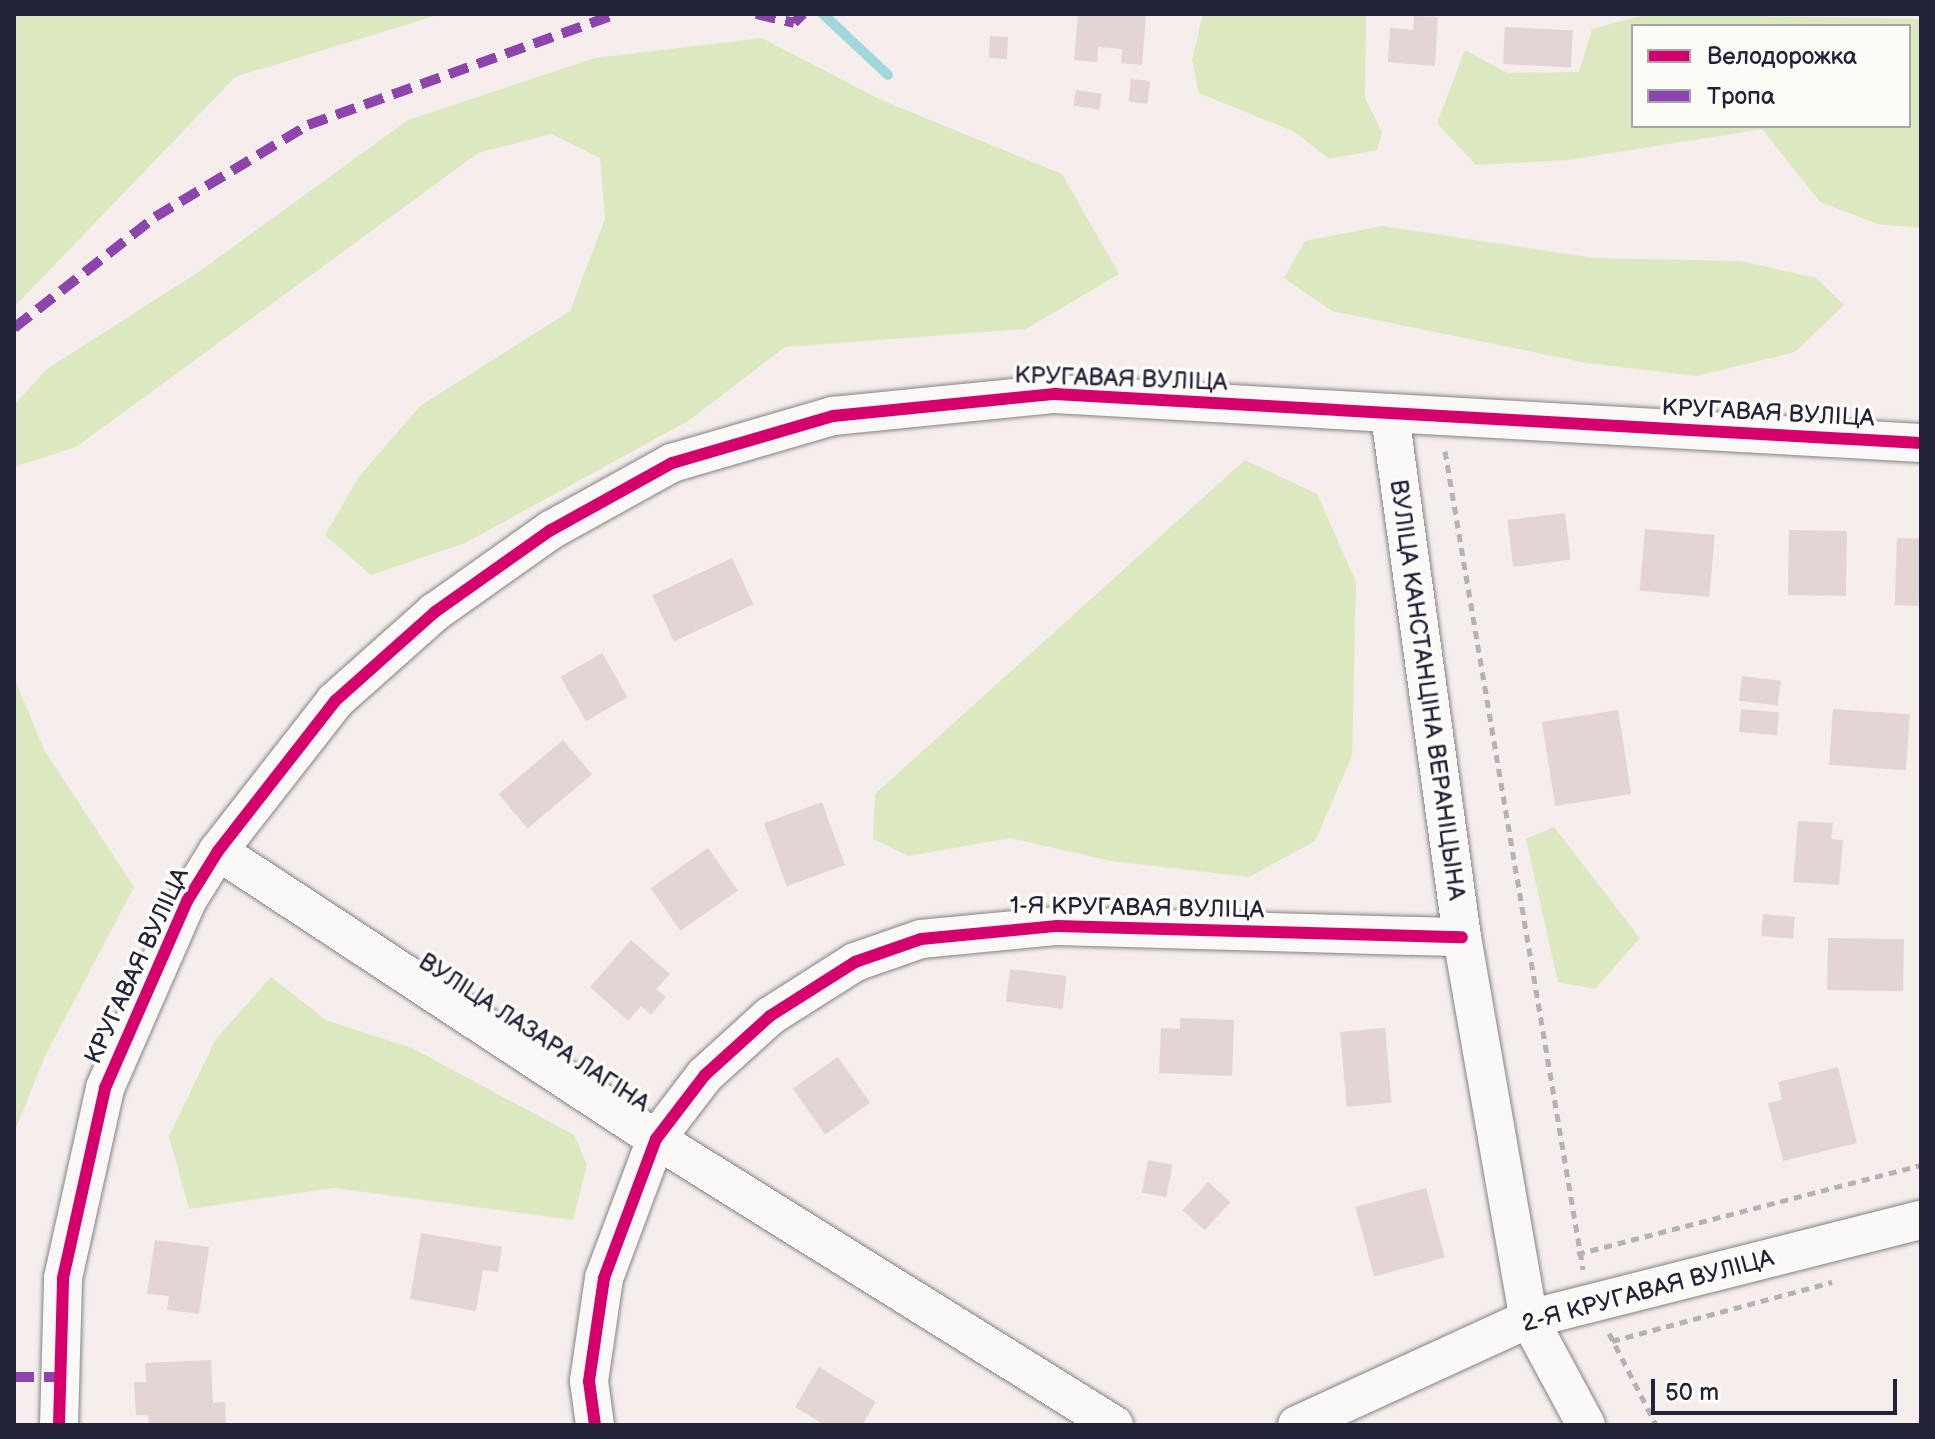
<!DOCTYPE html>
<html>
<head>
<meta charset="utf-8">
<style>
	body { margin:0 }
	#map { position:relative; width:1935px; height:1439px; overflow:hidden; background:#f5eeec; font-family:"Balsamiq Sans",sans-serif }
	div>[style] { position:absolute }
	.green>* { inset:0; background:#dce8bf }
	.stream>* { height:10px; margin:-5px; padding:0 5px; transform-origin:5px; border-radius:5px; background:#a1d8dc }
	.building>* { inset:0; background:#e3d5d3; transform-origin:0 0 }
	.path>* { height:5px; margin-top:-2.5px; transform-origin:0; background:repeating-linear-gradient(90deg,#b3b2b4 0 8px,transparent 0 14px) }
	.roads { filter:drop-shadow(0 0 2px #858286) drop-shadow(0 0 2px #858286) }
	.minor>* { height:38px; margin:-19px; padding:0 19px; transform-origin:19px; border-radius:19px; background:#faf9f7 }
	.quiet>* { height:10px; margin-top:-5px; transform-origin:0; background:repeating-linear-gradient(90deg,#8e44ad 0 20px,transparent 0 30px) }
	.cycleway>* { height:12px; margin:-6px; padding:0 6px; transform-origin:6px; border-radius:6px; background:#d6006c }
	span { translate:-50% -50%; white-space:nowrap; text-align:center; line-height:1.15; -webkit-text-stroke:7px #fdfcf7; paint-order:stroke }
	.street-label { font-size:24px; color:#22223b }
	.frame { position:absolute; inset:0; border:16px solid #22223b; pointer-events:none }
	.legend { position:absolute; left:1631px; top:24px; width:280px; height:104px; box-sizing:border-box; background:#fdfcf7; border:2px solid #a5a5ac; margin:0; padding:10px 14px; list-style:none; font-size:24px; color:#22223b }
	.legend li { display:flex; align-items:center; gap:16px; height:40px }
	.legend b { width:40px; border:2px solid #a5a5ac }
	.scale { position:absolute; left:1651px; top:1379px; width:246px; height:36px; box-sizing:border-box; border:4px solid #22223b; border-top:0; padding-left:10px; font-size:24px; line-height:28px; white-space:nowrap; color:#22223b; -webkit-text-stroke:6px #fdfcf7; paint-order:stroke }
</style>
</head>
<body>
<div id="map">
	<div class="green">
		<div style="clip-path:polygon(14px 14px,441px 14px,235px 77px,14px 307px)"></div>
		<div style="clip-path:polygon(1203px 14px,1366px 14px,1365px 98px,1382px 132px,1377px 150px,1329px 159px,1295px 132px,1199px 93px,1192px 60px)"></div>
		<div style="clip-path:polygon(evenodd,1648px 14px,1921px 19px,1921px 228px,1878px 224px,1820px 202px,1762px 129px,1568px 160px,1476px 165px,1437px 123px,1465px 50px,1507px 73px,1579px 72px,1592px 29px,1648px 14px,1909px 26px,1909px 126px,1633px 126px,1633px 26px,1909px 26px)"></div>
		<div style="clip-path:polygon(762px 38px,879px 99px,1062px 174px,1119px 274px,1026px 329px,785px 347px,688px 421px,465px 543px,371px 575px,325px 535px,358px 478px,420px 406px,570px 311px,605px 219px,600px 158px,551px 134px,478px 153px,76px 447px,14px 467px,14px 405px,47px 369px,200px 271px,408px 120px,595px 58px)"></div>
		<div style="clip-path:polygon(1382px 226px,1594px 258px,1741px 261px,1816px 278px,1844px 305px,1795px 352px,1696px 376px,1587px 363px,1332px 311px,1284px 278px,1305px 241px)"></div>
		<div style="clip-path:polygon(1245px 460px,1317px 494px,1356px 582px,1352px 756px,1315px 841px,1249px 877px,1111px 861px,1010px 838px,909px 856px,873px 839px,875px 794px)"></div>
		<div style="clip-path:polygon(14px 677px,44px 750px,134px 887px,45px 1056px,14px 1133px)"></div>
		<div style="clip-path:polygon(1554px 827px,1640px 938px,1595px 989px,1558px 982px,1526px 839px)"></div>
		<div style="clip-path:polygon(271px 977px,326px 1020px,412px 1048px,574px 1135px,587px 1165px,573px 1220px,334px 1188px,189px 1209px,169px 1136px,216px 1039px)"></div>
	</div>
	<div class="stream">
		<div style="left:823px;top:14px;width:89px;rotate:43.2deg"></div>
	</div>
	<div class="building">
		<div style="clip-path:polygon(1078px 14px,1146px 14px,1142px 65px,1121px 63px,1122px 49px,1098px 47px,1097px 62px,1074px 60px)"></div>
		<div style="clip-path:polygon(1414px 16px,1438px 17px,1435px 66px,1388px 62px,1390px 28px,1413px 30px)"></div>
		<div style="left:1505px;top:27px;width:68px;height:37px;rotate:3deg"></div>
		<div style="left:990px;top:36px;width:18px;height:22px;rotate:3deg"></div>
		<div style="left:1131px;top:79px;width:19px;height:23px;rotate:6deg"></div>
		<div style="left:1076px;top:90px;width:26px;height:16px;rotate:9deg"></div>
		<div style="left:1565px;top:513px;width:47px;height:58px;rotate:83deg"></div>
		<div style="left:1645px;top:529px;width:70px;height:62px;rotate:5deg"></div>
		<div style="left:1789px;top:530px;width:58px;height:65px;rotate:1deg"></div>
		<div style="left:1897px;top:538px;width:24px;height:67px;rotate:2deg"></div>
		<div style="left:732px;top:558px;width:51px;height:88px;rotate:65deg"></div>
		<div style="left:602px;top:653px;width:51px;height:48px;rotate:60deg"></div>
		<div style="left:1742px;top:676px;width:39px;height:25px;rotate:7deg"></div>
		<div style="left:1741px;top:709px;width:38px;height:23px;rotate:5deg"></div>
		<div style="left:1833px;top:709px;width:77px;height:56px;rotate:4deg"></div>
		<div style="left:1618px;top:710px;width:85px;height:77px;rotate:81deg"></div>
		<div style="left:563px;top:740px;width:45px;height:84px;rotate:50deg"></div>
		<div style="left:822px;top:802px;width:67px;height:62px;rotate:70deg"></div>
		<div style="clip-path:polygon(1798px 821px,1833px 823px,1831px 839px,1843px 840px,1839px 885px,1793px 882px)"></div>
		<div style="left:708px;top:848px;width:52px;height:70px;rotate:55deg"></div>
		<div style="left:1763px;top:914px;width:32px;height:22px;rotate:5deg"></div>
		<div style="left:1828px;top:938px;width:76px;height:52px;rotate:1deg"></div>
		<div style="clip-path:polygon(631px 940px,670px 974px,656px 989px,666px 997px,651px 1015px,641px 1006px,628px 1021px,590px 987px)"></div>
		<div style="left:1010px;top:969px;width:57px;height:33px;rotate:7deg"></div>
		<div style="clip-path:polygon(1180px 1018px,1234px 1020px,1232px 1076px,1159px 1073px,1161px 1028px,1180px 1029px)"></div>
		<div style="left:1385px;top:1028px;width:75px;height:45px;rotate:85deg"></div>
		<div style="left:838px;top:1057px;width:56px;height:55px;rotate:55deg"></div>
		<div style="clip-path:polygon(1838px 1067px,1857px 1143px,1783px 1161px,1768px 1103px,1782px 1100px,1778px 1082px)"></div>
		<div style="left:1148px;top:1160px;width:25px;height:33px;rotate:11deg"></div>
		<div style="left:1208px;top:1182px;width:30px;height:38px;rotate:42deg"></div>
		<div style="left:1426px;top:1188px;width:72px;height:73px;rotate:75deg"></div>
		<div style="clip-path:polygon(421px 1233px,502px 1247px,498px 1272px,483px 1270px,476px 1311px,410px 1299px)"></div>
		<div style="clip-path:polygon(155px 1240px,209px 1247px,199px 1314px,167px 1310px,169px 1296px,147px 1294px)"></div>
		<div style="clip-path:polygon(211px 1360px,213px 1403px,225px 1402px,226px 1425px,149px 1425px,148px 1415px,136px 1415px,134px 1382px,146px 1382px,145px 1363px)"></div>
		<div style="clip-path:polygon(819px 1367px,876px 1402px,862px 1425px,825px 1425px,795px 1407px)"></div>
	</div>
	<div class="path">
		<div style="left:1445px;top:451px;width:830px;rotate:80.42deg"></div>
		<div style="left:1577px;top:1254px;width:355px;rotate:-14.5deg"></div>
		<div style="left:1609px;top:1333px;width:103px;rotate:62.9deg"></div>
		<div style="left:1612px;top:1341px;width:228px;rotate:-15deg"></div>
	</div>
	<div class="roads">
		<div class="minor">
			<div style="left:1390px;top:415px;width:527px;rotate:82.15deg"></div>
			<div style="left:1462px;top:937px;width:388px;rotate:80.1deg"></div>
			<div style="left:1529px;top:1319px;width:120px;rotate:61.7deg"></div>
			<div style="left:218px;top:851px;width:524px;rotate:33.33deg"></div>
			<div style="left:656px;top:1139px;width:540px;rotate:31.98deg"></div>
			<div style="left:59px;top:1425px;width:147px;rotate:-88.4deg"></div>
			<div style="left:63px;top:1278px;width:195px;rotate:-77.5deg"></div>
			<div style="left:105px;top:1088px;width:204px;rotate:-66.3deg"></div>
			<div style="left:187px;top:901px;width:59px;rotate:-58.2deg"></div>
			<div style="left:218px;top:851px;width:190px;rotate:-52deg"></div>
			<div style="left:335px;top:701px;width:134px;rotate:-41.7deg"></div>
			<div style="left:435px;top:612px;width:142px;rotate:-35.3deg"></div>
			<div style="left:551px;top:530px;width:138px;rotate:-29deg"></div>
			<div style="left:672px;top:463px;width:168px;rotate:-16.3deg"></div>
			<div style="left:833px;top:416px;width:223px;rotate:-5.7deg"></div>
			<div style="left:1055px;top:394px;width:867px;rotate:3.24deg"></div>
			<div style="left:595px;top:1425px;width:44px;rotate:-97.8deg"></div>
			<div style="left:589px;top:1381px;width:104px;rotate:-81.7deg"></div>
			<div style="left:604px;top:1278px;width:148px;rotate:-69.5deg"></div>
			<div style="left:656px;top:1139px;width:81px;rotate:-52.6deg"></div>
			<div style="left:705px;top:1075px;width:88px;rotate:-42.2deg"></div>
			<div style="left:770px;top:1016px;width:101px;rotate:-32.4deg"></div>
			<div style="left:855px;top:962px;width:70px;rotate:-19.2deg"></div>
			<div style="left:921px;top:939px;width:137px;rotate:-5.5deg"></div>
			<div style="left:1057px;top:926px;width:405px;rotate:1.6deg"></div>
			<div style="left:1297px;top:1425px;width:255px;rotate:-24.6deg"></div>
			<div style="left:1529px;top:1319px;width:404px;rotate:-14.2deg"></div>
		</div>
	</div>
	<div class="quiet">
		<div style="left:756px;top:14px;width:39px;rotate:13deg"></div>
		<div style="left:794px;top:23px;width:13px;rotate:-45deg"></div>
		<div style="left:14px;top:328px;width:179px;rotate:-38.2deg"></div>
		<div style="left:155px;top:217px;width:179px;rotate:-31deg"></div>
		<div style="left:308px;top:125px;width:327px;rotate:-19.8deg"></div>
		<div style="left:14px;top:1377px;width:42px"></div>
	</div>
	<div class="cycleway">
		<div style="left:59px;top:1425px;width:147px;rotate:-88.4deg"></div>
		<div style="left:63px;top:1278px;width:195px;rotate:-77.5deg"></div>
		<div style="left:105px;top:1088px;width:204px;rotate:-66.3deg"></div>
		<div style="left:187px;top:901px;width:59px;rotate:-58.2deg"></div>
		<div style="left:218px;top:851px;width:190px;rotate:-52deg"></div>
		<div style="left:335px;top:701px;width:134px;rotate:-41.7deg"></div>
		<div style="left:435px;top:612px;width:142px;rotate:-35.3deg"></div>
		<div style="left:551px;top:530px;width:138px;rotate:-29deg"></div>
		<div style="left:672px;top:463px;width:168px;rotate:-16.3deg"></div>
		<div style="left:833px;top:416px;width:223px;rotate:-5.7deg"></div>
		<div style="left:1055px;top:394px;width:867px;rotate:3.24deg"></div>
		<div style="left:595px;top:1425px;width:44px;rotate:-97.8deg"></div>
		<div style="left:589px;top:1381px;width:104px;rotate:-81.7deg"></div>
		<div style="left:604px;top:1278px;width:148px;rotate:-69.5deg"></div>
		<div style="left:656px;top:1139px;width:81px;rotate:-52.6deg"></div>
		<div style="left:705px;top:1075px;width:88px;rotate:-42.2deg"></div>
		<div style="left:770px;top:1016px;width:101px;rotate:-32.4deg"></div>
		<div style="left:855px;top:962px;width:70px;rotate:-19.2deg"></div>
		<div style="left:921px;top:939px;width:137px;rotate:-5.5deg"></div>
		<div style="left:1057px;top:926px;width:405px;rotate:1.6deg"></div>
	</div>
	<div class="street-label">
		<span style="left:1121px;top:379px;rotate:2deg">КРУГАВАЯ ВУЛІЦА</span>
		<span style="left:1768px;top:413px;rotate:3deg">КРУГАВАЯ ВУЛІЦА</span>
		<span style="left:1427px;top:690px;rotate:82deg">ВУЛІЦА КАНСТАНЦІНА ВЕРАНІЦЫНА</span>
		<span style="left:1137px;top:908px;rotate:1deg">1-Я КРУГАВАЯ ВУЛІЦА</span>
		<span style="left:137px;top:966px;rotate:-65deg">КРУГАВАЯ ВУЛІЦА</span>
		<span style="left:534px;top:1033px;rotate:33deg">ВУЛІЦА ЛАЗАРА ЛАГІНА</span>
		<span style="left:1648px;top:1291px;rotate:-15deg">2-Я КРУГАВАЯ ВУЛІЦА</span>
	</div>
	<div class="frame"></div>
	<ul class="legend">
	<li><b style="height:10px;background:#d6006c"></b>Велодорожка</li>
	<li><b style="height:10px;background:#8e44ad"></b>Тропа</li>
	</ul>
	<div class="scale">50 m</div>
</div>
</body>
</html>
